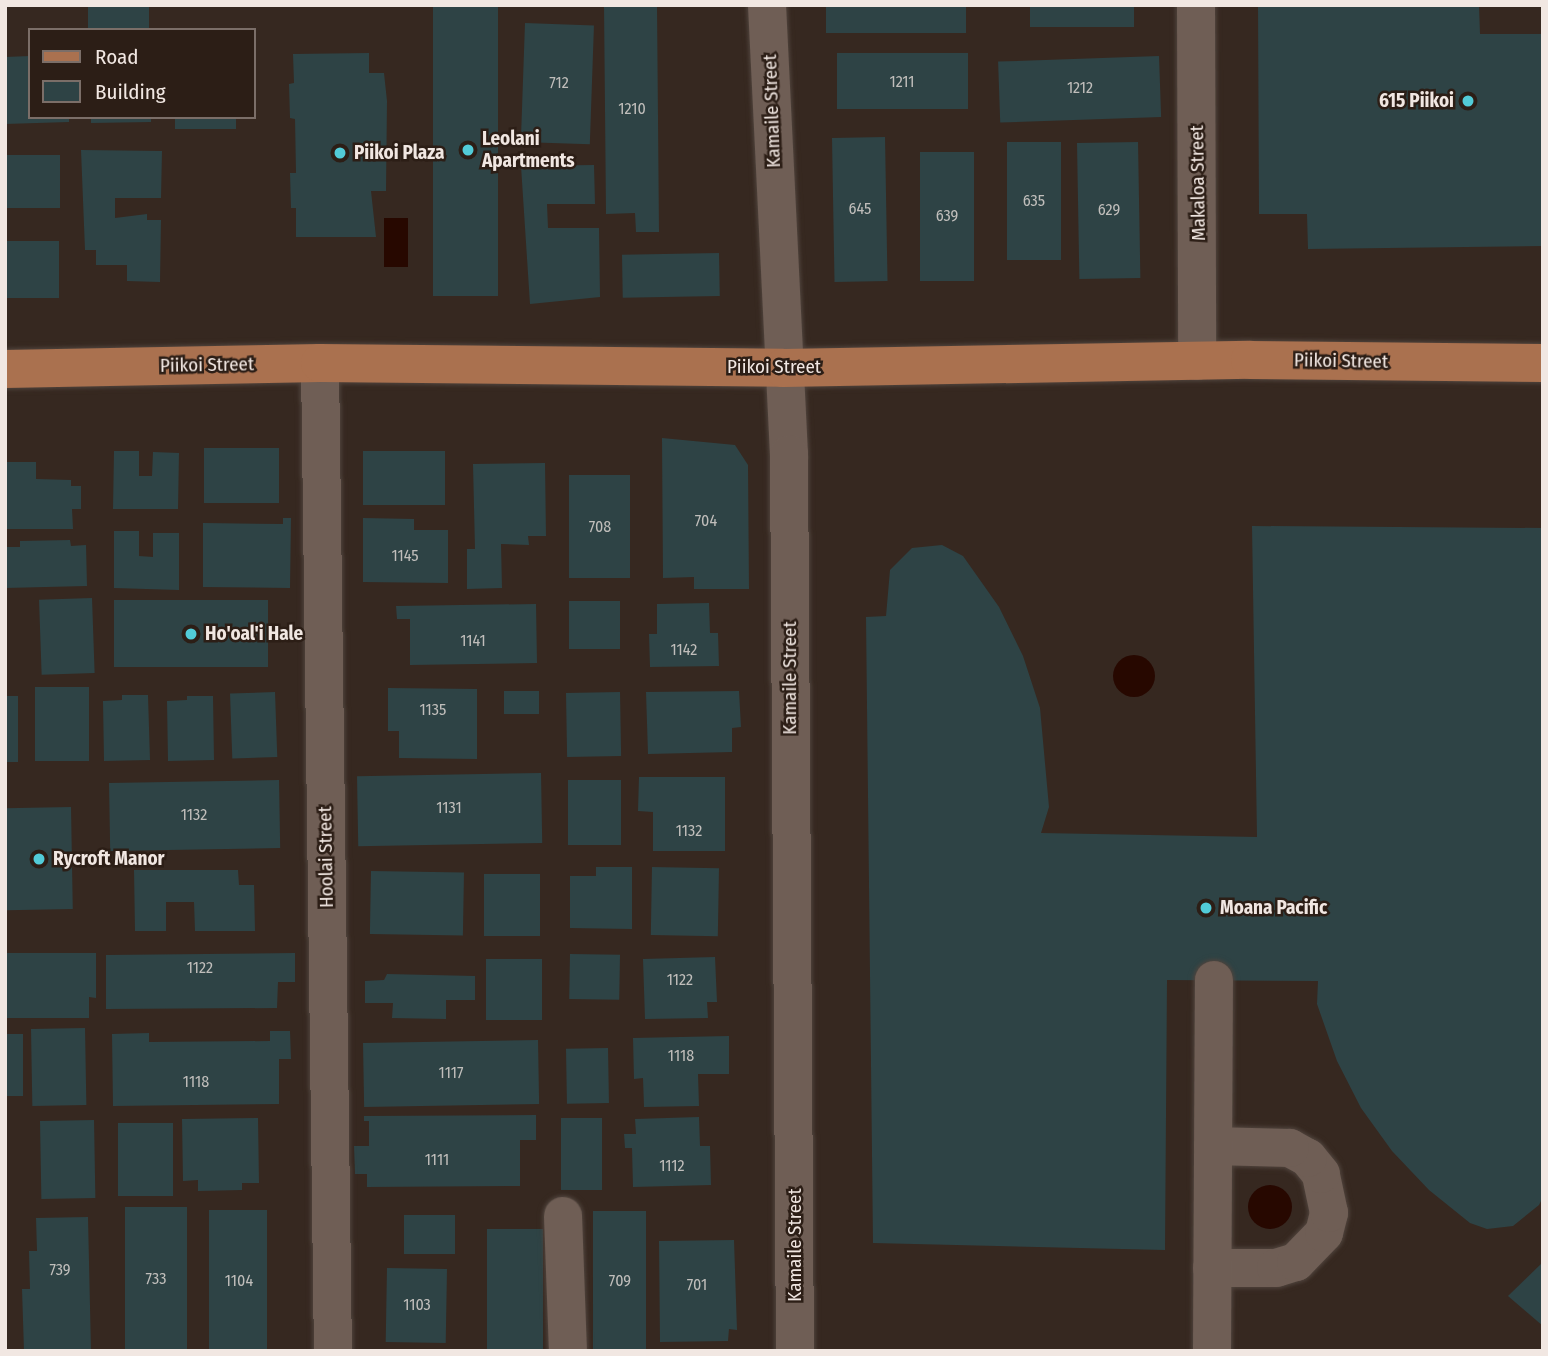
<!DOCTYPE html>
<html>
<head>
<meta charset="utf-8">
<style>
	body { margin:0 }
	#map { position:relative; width:1548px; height:1356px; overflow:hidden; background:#362820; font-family:"Fira Sans Condensed",sans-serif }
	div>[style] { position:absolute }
	.water>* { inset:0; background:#270800; transform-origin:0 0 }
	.round { border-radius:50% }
	.building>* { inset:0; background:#2e4345; transform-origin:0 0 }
	.roads { filter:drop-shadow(0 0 2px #50443d) drop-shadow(0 0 2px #50443d) }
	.minor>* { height:38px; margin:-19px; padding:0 19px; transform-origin:19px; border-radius:19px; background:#6f5e55 }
	.major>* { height:38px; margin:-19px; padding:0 19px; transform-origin:19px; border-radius:19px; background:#aa714f }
	.dots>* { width:19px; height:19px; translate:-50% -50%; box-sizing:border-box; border:4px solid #2c1e16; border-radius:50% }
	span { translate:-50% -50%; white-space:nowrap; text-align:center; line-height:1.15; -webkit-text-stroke:5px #2c1e16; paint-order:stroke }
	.number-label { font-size:16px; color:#c0bebb }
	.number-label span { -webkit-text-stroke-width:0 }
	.poi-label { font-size:19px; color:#f1e7e2; font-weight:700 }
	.right { translate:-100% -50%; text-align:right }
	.left { translate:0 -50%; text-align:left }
	.street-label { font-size:19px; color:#f1e7e2 }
	.frame { position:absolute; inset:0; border:7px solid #f1e7e2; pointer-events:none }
	.legend { position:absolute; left:28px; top:28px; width:228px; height:91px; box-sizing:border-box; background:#2c1e16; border:2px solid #7b6e68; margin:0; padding:9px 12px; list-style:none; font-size:21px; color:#f1e7e2 }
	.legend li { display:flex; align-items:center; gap:14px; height:35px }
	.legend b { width:35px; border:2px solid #7b6e68 }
</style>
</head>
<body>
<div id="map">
	<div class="water">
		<div style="left:384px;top:218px;width:24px;height:49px"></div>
		<div class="round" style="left:1113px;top:655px;width:42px;height:42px"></div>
		<div class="round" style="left:1248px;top:1185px;width:44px;height:44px"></div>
	</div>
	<div class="building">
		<div style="left:88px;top:5px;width:61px;height:25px"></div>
		<div style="left:433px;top:5px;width:65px;height:291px"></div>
		<div style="clip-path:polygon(604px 5px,657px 5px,659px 232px,636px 232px,635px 213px,606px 214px)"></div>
		<div style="left:826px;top:5px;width:140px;height:28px"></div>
		<div style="left:1030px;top:5px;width:104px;height:22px"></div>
		<div style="clip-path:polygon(1258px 5px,1479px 5px,1480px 34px,1543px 34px,1543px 246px,1308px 249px,1307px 214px,1259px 214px)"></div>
		<div style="left:525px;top:23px;width:69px;height:119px;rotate:2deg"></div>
		<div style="clip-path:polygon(369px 53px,369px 73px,384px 73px,387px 101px,386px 191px,371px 191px,376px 237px,296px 237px,296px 208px,291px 208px,290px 173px,296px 173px,295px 119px,290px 118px,289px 84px,294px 83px,293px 54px)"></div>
		<div style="left:837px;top:53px;width:131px;height:56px"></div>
		<div style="clip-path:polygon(30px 56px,30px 117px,69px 117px,69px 122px,5px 124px,5px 57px)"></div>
		<div style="left:1159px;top:56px;width:61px;height:161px;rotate:88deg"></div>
		<div style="clip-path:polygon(91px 117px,151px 117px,151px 122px,91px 123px)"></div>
		<div style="left:175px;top:117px;width:61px;height:12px"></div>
		<div style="left:885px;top:137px;width:144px;height:53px;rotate:89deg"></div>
		<div style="left:1007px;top:142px;width:54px;height:118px"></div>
		<div style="left:1138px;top:142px;width:136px;height:61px;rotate:89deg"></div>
		<div style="clip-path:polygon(81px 150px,162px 151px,161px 198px,115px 198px,115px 218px,147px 214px,147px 220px,161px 220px,160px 282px,127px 281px,127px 265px,96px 265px,96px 250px,85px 250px)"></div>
		<div style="left:920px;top:152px;width:54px;height:129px"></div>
		<div style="left:5px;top:155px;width:55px;height:53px"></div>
		<div style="clip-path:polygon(594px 165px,595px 204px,547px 204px,548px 228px,599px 228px,600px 297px,530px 304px,521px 166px)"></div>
		<div style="left:5px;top:241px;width:54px;height:57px"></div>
		<div style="left:719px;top:253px;width:43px;height:97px;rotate:89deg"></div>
		<div style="clip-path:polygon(662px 438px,735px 445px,748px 465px,749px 589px,694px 589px,694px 577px,663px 578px)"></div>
		<div style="left:204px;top:448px;width:75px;height:55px"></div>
		<div style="clip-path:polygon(114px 451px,139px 451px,139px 476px,152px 476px,153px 452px,179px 453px,178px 509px,113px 509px)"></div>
		<div style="left:363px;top:451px;width:82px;height:54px"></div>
		<div style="clip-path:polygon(5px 462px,36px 462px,36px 479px,71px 480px,71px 486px,81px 486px,81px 509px,72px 509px,73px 529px,6px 529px)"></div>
		<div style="clip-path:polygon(545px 463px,546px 536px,528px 536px,529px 545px,501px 544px,502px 588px,467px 589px,467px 549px,475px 549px,473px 464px)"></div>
		<div style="left:569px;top:475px;width:61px;height:103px"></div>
		<div style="clip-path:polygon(283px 518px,291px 518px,290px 588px,203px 587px,203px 523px,283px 524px)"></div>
		<div style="clip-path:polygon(363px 518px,414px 519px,414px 530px,448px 530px,448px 583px,363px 582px)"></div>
		<div style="clip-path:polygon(1252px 526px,1543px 528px,1543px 1197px,1539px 1205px,1513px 1226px,1487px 1229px,1470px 1223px,1429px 1190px,1392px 1151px,1361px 1108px,1337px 1061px,1317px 1004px,1318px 981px,1167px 980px,1165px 1250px,873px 1243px,866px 617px,886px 616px,890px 570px,912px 548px,942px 545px,963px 556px,999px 607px,1023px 656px,1040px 708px,1049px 807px,1041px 833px,1257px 837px)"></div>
		<div style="clip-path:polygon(114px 531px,139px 531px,139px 556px,153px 557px,153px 533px,179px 533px,179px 590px,114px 588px)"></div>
		<div style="clip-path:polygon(70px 540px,71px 546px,86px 545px,87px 586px,5px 588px,5px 547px,20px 547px,20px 541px)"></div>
		<div style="left:92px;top:598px;width:75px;height:53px;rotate:88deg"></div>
		<div style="left:114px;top:600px;width:154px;height:67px"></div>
		<div style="left:620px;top:601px;width:48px;height:51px;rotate:90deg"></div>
		<div style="clip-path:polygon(709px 603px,710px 633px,718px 633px,719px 666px,650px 667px,649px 634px,657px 634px,657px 604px)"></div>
		<div style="clip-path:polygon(536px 604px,537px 663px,410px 665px,410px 619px,397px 619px,396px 606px)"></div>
		<div style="left:35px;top:687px;width:54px;height:74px"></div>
		<div style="clip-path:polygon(388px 688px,477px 689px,477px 759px,399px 758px,399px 731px,388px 731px)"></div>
		<div style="left:504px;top:691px;width:35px;height:23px"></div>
		<div style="clip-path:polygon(739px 691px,741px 727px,732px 728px,732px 752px,648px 754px,646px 692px)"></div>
		<div style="left:275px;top:692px;width:65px;height:45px;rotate:88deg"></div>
		<div style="left:620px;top:692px;width:64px;height:54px;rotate:89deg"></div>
		<div style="clip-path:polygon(122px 695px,148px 695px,150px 760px,104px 761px,103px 701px,122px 700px)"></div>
		<div style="left:5px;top:696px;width:13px;height:66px"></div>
		<div style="clip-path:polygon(187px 696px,213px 696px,214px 760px,168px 761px,167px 701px,187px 700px)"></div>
		<div style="left:541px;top:773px;width:70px;height:184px;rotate:89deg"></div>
		<div style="clip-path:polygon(639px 777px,725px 777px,725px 851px,653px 851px,653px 812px,638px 811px)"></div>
		<div style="left:279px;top:780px;width:68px;height:170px;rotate:89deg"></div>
		<div style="left:568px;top:780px;width:53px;height:65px"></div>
		<div style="left:71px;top:807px;width:102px;height:66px;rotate:89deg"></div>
		<div style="clip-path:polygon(596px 867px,632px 867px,632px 929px,570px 928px,570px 876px,596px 876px)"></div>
		<div style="left:652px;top:867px;width:67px;height:68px;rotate:1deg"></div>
		<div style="clip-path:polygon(134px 870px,238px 870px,239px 885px,254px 885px,255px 931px,195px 931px,194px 902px,166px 902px,166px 931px,135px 931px)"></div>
		<div style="left:371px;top:871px;width:93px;height:63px;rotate:1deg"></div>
		<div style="left:484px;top:874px;width:56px;height:62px"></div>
		<div style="clip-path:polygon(7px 953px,96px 953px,96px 998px,89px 997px,89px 1018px,7px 1018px)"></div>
		<div style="clip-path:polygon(295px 953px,295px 982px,278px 982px,277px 1008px,106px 1009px,106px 955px)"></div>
		<div style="left:570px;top:954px;width:50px;height:45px;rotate:1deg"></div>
		<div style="clip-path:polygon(715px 957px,717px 1002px,707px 1002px,708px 1018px,645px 1019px,643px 959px)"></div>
		<div style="left:486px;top:959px;width:56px;height:61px"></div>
		<div style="clip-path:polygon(387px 974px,475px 976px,475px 1000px,446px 1000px,446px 1019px,392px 1018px,393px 1003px,365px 1003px,365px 981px,384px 980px)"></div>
		<div style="left:85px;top:1028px;width:77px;height:54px;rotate:89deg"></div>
		<div style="clip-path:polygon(270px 1031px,290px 1031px,291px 1059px,279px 1059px,279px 1104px,113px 1106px,112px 1034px,149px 1033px,149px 1042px,270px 1041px)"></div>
		<div style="left:5px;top:1034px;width:18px;height:62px"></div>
		<div style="clip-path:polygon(729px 1036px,729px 1074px,698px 1074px,699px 1106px,644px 1107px,643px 1078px,634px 1079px,633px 1038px)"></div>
		<div style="left:538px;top:1040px;width:64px;height:175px;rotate:89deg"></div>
		<div style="left:608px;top:1048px;width:55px;height:42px;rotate:89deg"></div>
		<div style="clip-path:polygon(536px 1115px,536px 1140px,520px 1140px,520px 1186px,367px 1187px,367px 1174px,355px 1174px,354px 1146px,369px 1146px,369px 1121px,364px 1121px,364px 1116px)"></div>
		<div style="clip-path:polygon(699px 1117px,700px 1146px,710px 1146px,711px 1185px,633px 1187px,632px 1148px,625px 1148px,624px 1134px,636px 1134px,635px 1119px)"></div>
		<div style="clip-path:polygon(258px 1118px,259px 1183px,242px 1183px,242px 1190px,198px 1191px,198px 1180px,183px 1181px,182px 1119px)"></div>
		<div style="left:561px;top:1118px;width:41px;height:72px"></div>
		<div style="left:94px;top:1120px;width:78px;height:54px;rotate:89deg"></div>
		<div style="left:118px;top:1123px;width:55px;height:73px"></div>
		<div style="left:125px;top:1207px;width:62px;height:144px"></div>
		<div style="left:267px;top:1210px;width:141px;height:58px;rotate:90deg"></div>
		<div style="left:593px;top:1211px;width:53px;height:140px"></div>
		<div style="left:404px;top:1215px;width:51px;height:39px"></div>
		<div style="clip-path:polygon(88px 1217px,91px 1351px,24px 1351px,22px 1289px,30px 1289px,29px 1251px,37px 1251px,36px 1218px)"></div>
		<div style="left:487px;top:1229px;width:56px;height:122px"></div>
		<div style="clip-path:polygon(734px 1240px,737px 1330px,729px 1329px,728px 1341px,660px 1342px,659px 1241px)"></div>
		<div style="clip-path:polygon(1543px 1262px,1543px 1326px,1508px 1296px)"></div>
		<div style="left:387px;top:1268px;width:60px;height:74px;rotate:1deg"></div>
	</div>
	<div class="roads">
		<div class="minor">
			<div style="left:767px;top:5px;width:450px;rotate:87.2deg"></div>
			<div style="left:789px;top:454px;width:897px;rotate:89.62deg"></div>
			<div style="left:1196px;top:5px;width:356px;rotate:89.8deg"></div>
			<div style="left:320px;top:363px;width:988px;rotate:89.25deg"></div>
			<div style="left:563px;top:1216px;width:135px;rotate:87.9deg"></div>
			<div style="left:1212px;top:1268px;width:64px"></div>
			<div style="left:1276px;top:1268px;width:21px;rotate:-17deg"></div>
			<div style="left:1296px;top:1262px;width:40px;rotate:-46deg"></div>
			<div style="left:1324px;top:1233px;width:21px;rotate:-76deg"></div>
			<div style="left:1329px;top:1213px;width:40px;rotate:-102deg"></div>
			<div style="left:1321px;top:1174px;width:21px;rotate:-129deg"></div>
			<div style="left:1308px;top:1158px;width:21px;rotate:-151deg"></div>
			<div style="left:1290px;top:1148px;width:77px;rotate:-178.5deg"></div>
			<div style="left:1212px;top:1351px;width:371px;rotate:-89.7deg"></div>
		</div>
		<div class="major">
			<div style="left:5px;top:369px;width:315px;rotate:-1.1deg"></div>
			<div style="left:320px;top:363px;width:463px;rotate:0.6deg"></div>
			<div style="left:783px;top:368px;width:467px;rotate:-1deg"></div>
			<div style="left:1250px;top:360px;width:293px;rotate:0.6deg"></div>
		</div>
	</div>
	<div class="dots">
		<div style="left:1468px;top:101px;background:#52cbd7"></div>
		<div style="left:468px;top:150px;background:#52cbd7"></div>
		<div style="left:340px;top:153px;background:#52cbd7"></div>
		<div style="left:191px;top:634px;background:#52cbd7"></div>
		<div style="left:39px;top:859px;background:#52cbd7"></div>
		<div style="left:1206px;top:908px;background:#52cbd7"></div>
	</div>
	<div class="number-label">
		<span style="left:902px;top:82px">1211</span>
		<span style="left:559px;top:83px">712</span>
		<span style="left:1080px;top:88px">1212</span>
		<span style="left:632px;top:109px">1210</span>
		<span style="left:1034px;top:201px">635</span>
		<span style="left:860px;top:209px">645</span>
		<span style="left:1109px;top:210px">629</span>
		<span style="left:947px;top:216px">639</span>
		<span style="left:706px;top:521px">704</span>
		<span style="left:600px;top:527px">708</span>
		<span style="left:405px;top:556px">1145</span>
		<span style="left:473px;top:641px">1141</span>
		<span style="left:684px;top:650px">1142</span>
		<span style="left:433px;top:710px">1135</span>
		<span style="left:449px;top:808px">1131</span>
		<span style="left:194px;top:815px">1132</span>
		<span style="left:689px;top:831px">1132</span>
		<span style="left:200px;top:968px">1122</span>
		<span style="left:680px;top:980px">1122</span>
		<span style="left:681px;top:1056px">1118</span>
		<span style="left:451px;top:1073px">1117</span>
		<span style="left:196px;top:1082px">1118</span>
		<span style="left:437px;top:1160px">1111</span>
		<span style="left:672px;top:1166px">1112</span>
		<span style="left:60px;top:1270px">739</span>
		<span style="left:156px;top:1279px">733</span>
		<span style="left:239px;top:1281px">1104</span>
		<span style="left:620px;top:1281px">709</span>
		<span style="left:697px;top:1285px">701</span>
		<span style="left:417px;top:1305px">1103</span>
	</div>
	<div class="poi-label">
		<span class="right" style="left:1454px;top:101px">615 Piikoi</span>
		<span class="left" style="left:482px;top:150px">Leolani<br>Apartments</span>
		<span class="left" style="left:354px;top:153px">Piikoi Plaza</span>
		<span class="left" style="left:205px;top:634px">Ho'oal'i Hale</span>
		<span class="left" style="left:53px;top:859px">Rycroft Manor</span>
		<span class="left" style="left:1220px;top:908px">Moana Pacific</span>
	</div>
	<div class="street-label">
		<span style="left:772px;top:111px;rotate:-92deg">Kamaile Street</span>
		<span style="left:1198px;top:183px;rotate:-91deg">Makaloa Street</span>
		<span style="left:1341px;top:361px;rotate:1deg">Piikoi Street</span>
		<span style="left:207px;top:365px;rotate:-1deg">Piikoi Street</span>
		<span style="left:774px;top:367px">Piikoi Street</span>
		<span style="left:790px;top:678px;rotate:-90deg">Kamaile Street</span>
		<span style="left:326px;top:857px;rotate:-91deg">Hoolai Street</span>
		<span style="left:795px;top:1245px;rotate:-90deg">Kamaile Street</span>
	</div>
	<div class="frame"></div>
	<ul class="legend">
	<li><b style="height:9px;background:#aa714f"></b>Road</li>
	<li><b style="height:19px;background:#2e4345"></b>Building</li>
	</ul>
</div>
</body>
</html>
